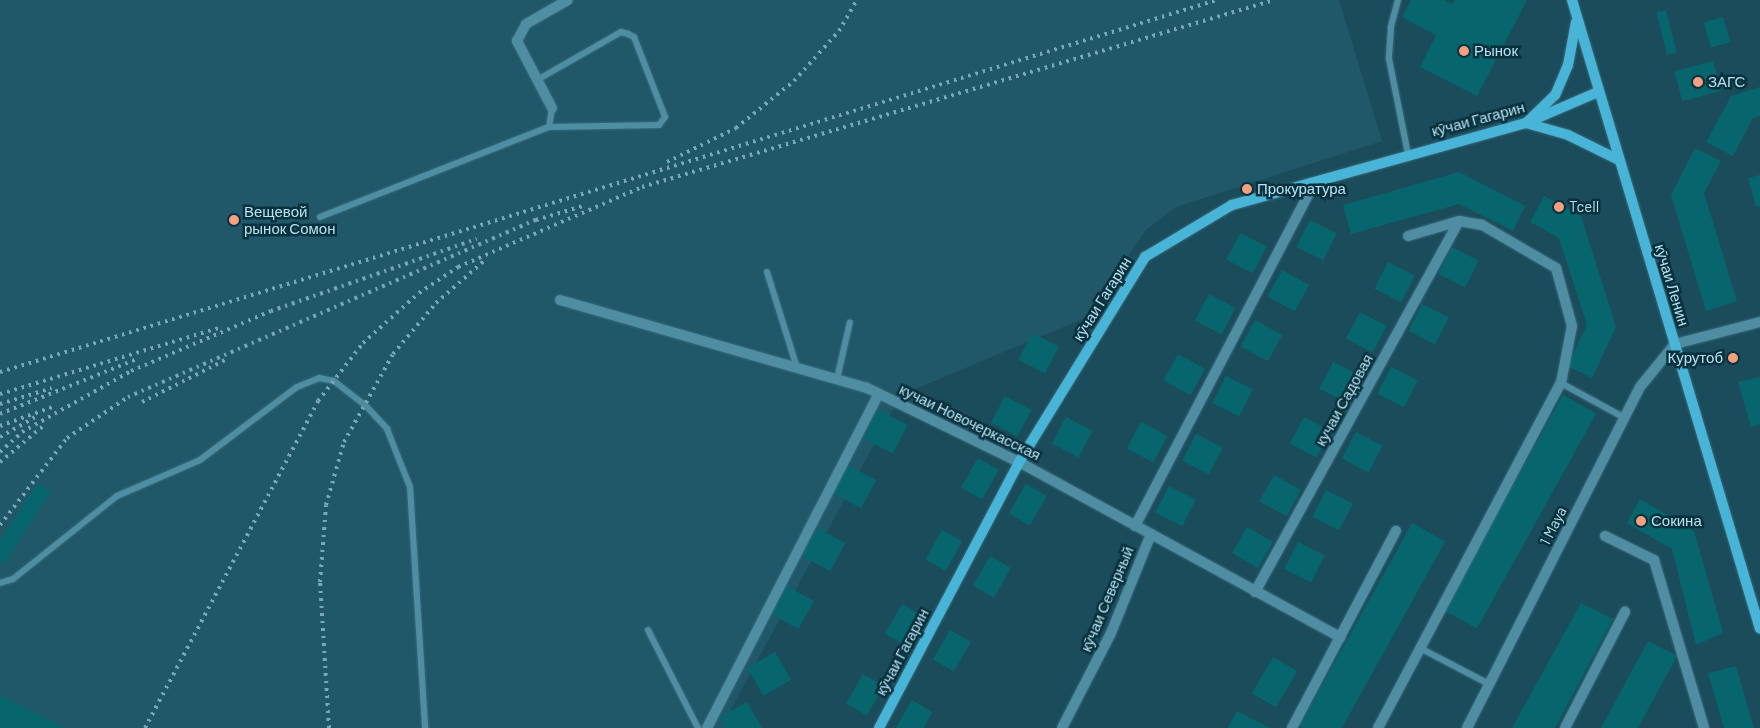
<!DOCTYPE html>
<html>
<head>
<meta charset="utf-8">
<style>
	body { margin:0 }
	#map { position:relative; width:1760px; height:728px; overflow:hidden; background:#1b4c5c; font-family:Barlow,sans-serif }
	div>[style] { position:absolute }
	.built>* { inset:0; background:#205869 }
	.building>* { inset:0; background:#07666d; transform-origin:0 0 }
	.roads { filter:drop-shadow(0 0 1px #3a6a7a) drop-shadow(0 0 1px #3a6a7a) }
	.lane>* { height:6px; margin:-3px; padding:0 3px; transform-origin:3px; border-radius:3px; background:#4f8da3 }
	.street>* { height:10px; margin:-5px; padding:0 5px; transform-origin:5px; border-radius:5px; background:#4f8da3 }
	.secondary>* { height:10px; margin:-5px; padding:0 5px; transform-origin:5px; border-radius:5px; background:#48b5d8 }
	.rail>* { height:4px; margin-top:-2px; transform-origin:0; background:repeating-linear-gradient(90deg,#7ba8b8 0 2.5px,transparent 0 7.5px) }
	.dots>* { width:14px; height:14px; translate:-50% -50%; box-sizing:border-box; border:2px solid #08313d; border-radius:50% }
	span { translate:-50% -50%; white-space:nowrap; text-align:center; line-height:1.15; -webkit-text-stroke:5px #08313d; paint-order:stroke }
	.poi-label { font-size:15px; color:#b7e1f1 }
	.left { translate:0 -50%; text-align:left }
	.right { translate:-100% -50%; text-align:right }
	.street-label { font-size:15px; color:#b7e1f1 }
</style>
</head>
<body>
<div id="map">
	<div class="built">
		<div style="clip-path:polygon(0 0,1339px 0,1382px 141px,1176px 207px,1146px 230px,1085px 318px,901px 395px,730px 711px,740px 728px,0 728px)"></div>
	</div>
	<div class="building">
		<div style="clip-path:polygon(1411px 0,1444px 0,1452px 4px,1455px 0,1527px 0,1477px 96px,1420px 67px,1436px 35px,1402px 17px)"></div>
		<div style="left:1666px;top:10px;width:44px;height:10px;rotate:76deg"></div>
		<div style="left:1723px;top:17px;width:26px;height:20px;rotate:74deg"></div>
		<div style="left:1713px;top:61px;width:31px;height:40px;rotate:75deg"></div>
		<div style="clip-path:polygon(1760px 87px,1760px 116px,1753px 118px,1733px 156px,1706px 142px,1731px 96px)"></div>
		<div style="clip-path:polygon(1695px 148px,1721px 161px,1704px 193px,1737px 301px,1706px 311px,1671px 195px)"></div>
		<div style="clip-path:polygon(1459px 172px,1525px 206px,1513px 231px,1459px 204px,1351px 234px,1343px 205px)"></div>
		<div style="clip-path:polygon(1760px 175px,1760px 206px,1756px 207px,1748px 178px)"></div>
		<div style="clip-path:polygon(1544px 196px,1581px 216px,1616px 327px,1592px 378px,1567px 366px,1587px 325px,1559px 238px,1530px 222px)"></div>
		<div style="left:1310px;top:220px;width:30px;height:30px;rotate:27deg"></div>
		<div style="left:1240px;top:233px;width:30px;height:30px;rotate:27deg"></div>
		<div style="left:1452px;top:247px;width:30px;height:30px;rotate:27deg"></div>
		<div style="left:1388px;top:262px;width:30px;height:30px;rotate:27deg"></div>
		<div style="left:1282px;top:270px;width:31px;height:30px;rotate:29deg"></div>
		<div style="left:1209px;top:294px;width:30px;height:30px;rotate:28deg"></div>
		<div style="left:1422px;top:304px;width:30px;height:30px;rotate:27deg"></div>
		<div style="left:1360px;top:312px;width:30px;height:30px;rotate:28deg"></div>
		<div style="left:1255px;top:320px;width:31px;height:30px;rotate:29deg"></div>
		<div style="left:1032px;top:333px;width:30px;height:30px;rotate:27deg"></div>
		<div style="left:1178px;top:354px;width:31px;height:30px;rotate:29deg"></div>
		<div style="left:1333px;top:362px;width:30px;height:30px;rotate:27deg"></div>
		<div style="left:1391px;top:367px;width:30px;height:30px;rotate:27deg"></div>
		<div style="left:1226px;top:376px;width:30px;height:30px;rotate:27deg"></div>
		<div style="clip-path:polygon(1760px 377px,1760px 424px,1751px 427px,1738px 382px)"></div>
		<div style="left:1563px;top:395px;width:38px;height:246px;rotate:29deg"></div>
		<div style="left:1005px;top:396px;width:30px;height:30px;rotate:28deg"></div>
		<div style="left:878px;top:410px;width:33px;height:32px;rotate:27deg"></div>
		<div style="left:1066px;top:417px;width:30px;height:30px;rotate:28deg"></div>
		<div style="left:1304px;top:417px;width:30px;height:30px;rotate:28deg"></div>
		<div style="left:1141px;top:422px;width:30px;height:30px;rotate:28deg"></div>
		<div style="left:1356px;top:432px;width:30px;height:30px;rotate:28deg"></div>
		<div style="left:1196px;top:434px;width:30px;height:30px;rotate:27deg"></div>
		<div style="left:978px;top:458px;width:24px;height:34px;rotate:30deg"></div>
		<div style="left:848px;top:465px;width:32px;height:32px;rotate:28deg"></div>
		<div style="left:1274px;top:475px;width:31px;height:30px;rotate:29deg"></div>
		<div style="clip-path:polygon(38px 483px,51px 491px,4px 564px,0 561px,0 541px)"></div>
		<div style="left:1026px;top:484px;width:24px;height:34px;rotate:30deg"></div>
		<div style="left:1169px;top:486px;width:30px;height:30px;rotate:27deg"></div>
		<div style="left:1326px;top:490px;width:30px;height:30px;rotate:27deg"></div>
		<div style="clip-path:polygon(1640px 499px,1694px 531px,1723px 633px,1696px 645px,1672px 549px,1627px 523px)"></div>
		<div style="left:1412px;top:523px;width:38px;height:232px;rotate:29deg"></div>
		<div style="left:1247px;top:527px;width:30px;height:30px;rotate:30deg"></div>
		<div style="left:817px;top:528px;width:32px;height:32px;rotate:28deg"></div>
		<div style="left:942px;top:530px;width:23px;height:34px;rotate:29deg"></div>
		<div style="left:1298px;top:542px;width:30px;height:30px;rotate:27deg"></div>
		<div style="left:990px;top:556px;width:24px;height:34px;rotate:30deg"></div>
		<div style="left:785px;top:585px;width:33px;height:32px;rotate:29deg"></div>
		<div style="clip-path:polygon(1581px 603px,1613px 619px,1555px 728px,1512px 728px)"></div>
		<div style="left:902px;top:604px;width:24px;height:34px;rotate:30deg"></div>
		<div style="left:950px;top:630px;width:24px;height:34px;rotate:30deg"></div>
		<div style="clip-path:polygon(1648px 641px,1677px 656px,1638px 728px,1601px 728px)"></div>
		<div style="left:775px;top:652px;width:32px;height:32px;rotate:60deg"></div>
		<div style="left:1273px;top:657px;width:28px;height:42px;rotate:30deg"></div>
		<div style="clip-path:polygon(1736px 666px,1754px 728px,1724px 728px,1708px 673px)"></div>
		<div style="left:863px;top:674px;width:24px;height:34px;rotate:30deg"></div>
		<div style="clip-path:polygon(0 695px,66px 728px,0 728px)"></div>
		<div style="clip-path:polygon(912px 700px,932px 712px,924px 728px,896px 728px)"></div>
		<div style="clip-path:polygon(747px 702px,762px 728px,726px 728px,720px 717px)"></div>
		<div style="clip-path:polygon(1237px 711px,1270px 728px,1228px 728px)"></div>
	</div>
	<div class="roads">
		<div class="lane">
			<div style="left:1398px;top:0;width:28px;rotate:105deg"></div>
			<div style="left:1391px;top:27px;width:32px;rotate:94deg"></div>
			<div style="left:1389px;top:59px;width:97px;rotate:78.7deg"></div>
			<div style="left:537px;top:80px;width:97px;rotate:-29.7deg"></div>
			<div style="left:621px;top:32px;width:7px;rotate:16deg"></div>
			<div style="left:628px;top:34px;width:7px;rotate:27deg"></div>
			<div style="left:634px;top:37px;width:86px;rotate:68.8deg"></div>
			<div style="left:665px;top:117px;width:10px;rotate:127deg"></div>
			<div style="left:659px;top:125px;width:110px;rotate:179deg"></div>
			<div style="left:320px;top:217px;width:246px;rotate:-21.5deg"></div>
			<div style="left:549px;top:127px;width:19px;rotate:-81deg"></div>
			<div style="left:767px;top:272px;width:101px;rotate:72.6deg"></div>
			<div style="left:837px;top:379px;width:58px;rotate:-77.2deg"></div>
			<div style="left:1561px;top:383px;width:73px;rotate:28.7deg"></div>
			<div style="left:0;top:583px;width:14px;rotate:-17deg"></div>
			<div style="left:13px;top:579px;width:133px;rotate:-38.6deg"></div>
			<div style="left:117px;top:496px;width:90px;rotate:-23.4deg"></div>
			<div style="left:200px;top:460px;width:121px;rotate:-37deg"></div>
			<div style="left:297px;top:387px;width:24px;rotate:-22deg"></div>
			<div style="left:319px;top:378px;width:15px;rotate:11deg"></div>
			<div style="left:334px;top:381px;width:39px;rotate:38deg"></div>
			<div style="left:365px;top:405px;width:33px;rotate:47deg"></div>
			<div style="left:387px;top:429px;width:62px;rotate:68.4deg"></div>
			<div style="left:410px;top:487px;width:241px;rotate:86.4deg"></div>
			<div style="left:648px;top:630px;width:110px;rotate:63deg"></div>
			<div style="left:1420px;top:648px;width:78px;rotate:27.6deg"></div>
		</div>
		<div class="street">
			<div style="left:552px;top:108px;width:76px;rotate:-117.6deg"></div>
			<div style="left:517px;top:41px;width:19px;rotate:-62deg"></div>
			<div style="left:526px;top:24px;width:48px;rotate:-29.7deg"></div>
			<div style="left:560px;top:300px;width:319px;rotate:16deg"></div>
			<div style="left:867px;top:388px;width:169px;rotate:26deg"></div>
			<div style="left:1019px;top:462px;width:366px;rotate:28.6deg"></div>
			<div style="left:1135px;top:526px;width:387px;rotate:-62.4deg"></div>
			<div style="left:1605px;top:536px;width:55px;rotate:26.1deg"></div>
			<div style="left:1654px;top:560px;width:175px;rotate:73.4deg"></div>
			<div style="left:1255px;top:592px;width:423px;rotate:-61.2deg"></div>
			<div style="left:707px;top:728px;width:376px;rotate:-62.8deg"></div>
			<div style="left:1062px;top:728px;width:107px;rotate:-62.7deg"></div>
			<div style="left:1111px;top:633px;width:107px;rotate:-68deg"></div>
			<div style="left:1292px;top:728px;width:223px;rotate:-62.2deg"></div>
			<div style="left:1378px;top:728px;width:391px;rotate:-62.1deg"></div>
			<div style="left:1561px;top:383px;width:58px;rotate:-79.1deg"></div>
			<div style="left:1572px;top:326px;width:60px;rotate:-105.4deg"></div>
			<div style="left:1556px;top:268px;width:86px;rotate:-149.8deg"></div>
			<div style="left:1482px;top:225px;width:23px;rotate:-170deg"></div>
			<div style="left:1459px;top:221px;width:53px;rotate:163.6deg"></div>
			<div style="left:1467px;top:728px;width:382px;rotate:-63.1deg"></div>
			<div style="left:1640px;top:387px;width:55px;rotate:-50.9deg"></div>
			<div style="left:1675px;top:344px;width:88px;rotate:-14.5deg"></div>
			<div style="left:1565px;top:728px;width:131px;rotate:-62.7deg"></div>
		</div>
		<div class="secondary">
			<div style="left:1572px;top:0;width:656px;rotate:73.36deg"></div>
			<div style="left:1576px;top:22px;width:44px;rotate:100.5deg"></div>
			<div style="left:1568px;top:65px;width:33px;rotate:113deg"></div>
			<div style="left:1555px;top:95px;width:40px;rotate:136deg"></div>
			<div style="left:1526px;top:123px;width:44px;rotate:15.9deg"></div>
			<div style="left:1568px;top:135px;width:55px;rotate:26.1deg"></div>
			<div style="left:879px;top:728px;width:301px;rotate:-62.2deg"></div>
			<div style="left:1019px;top:462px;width:241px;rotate:-58.4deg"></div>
			<div style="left:1145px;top:257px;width:101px;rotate:-30.9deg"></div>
			<div style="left:1232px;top:205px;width:305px;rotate:-15.6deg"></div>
			<div style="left:1526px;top:123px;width:78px;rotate:-23.3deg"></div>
		</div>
	</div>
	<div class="rail">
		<div style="left:667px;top:162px;width:77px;rotate:-26.2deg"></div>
		<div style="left:736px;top:128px;width:75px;rotate:-39deg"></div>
		<div style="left:794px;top:81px;width:67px;rotate:-48deg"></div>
		<div style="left:839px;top:31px;width:36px;rotate:-60deg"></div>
		<div style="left:0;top:372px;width:1273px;rotate:-17deg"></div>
		<div style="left:0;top:394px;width:228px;rotate:-16.8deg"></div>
		<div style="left:142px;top:402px;width:97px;rotate:-26.8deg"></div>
		<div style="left:0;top:404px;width:54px;rotate:-17.1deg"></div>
		<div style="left:0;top:414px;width:150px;rotate:-21.9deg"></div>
		<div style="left:0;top:426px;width:59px;rotate:-20deg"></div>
		<div style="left:0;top:437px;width:43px;rotate:-29.6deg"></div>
		<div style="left:0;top:452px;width:30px;rotate:-42deg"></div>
		<div style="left:22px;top:432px;width:125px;rotate:-29.2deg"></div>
		<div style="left:131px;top:371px;width:152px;rotate:-23.2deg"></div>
		<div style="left:271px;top:311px;width:218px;rotate:-19.3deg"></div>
		<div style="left:0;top:462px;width:55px;rotate:-39.8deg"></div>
		<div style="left:0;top:525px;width:110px;rotate:-52.4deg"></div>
		<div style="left:67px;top:438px;width:73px;rotate:-33.9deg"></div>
		<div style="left:128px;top:397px;width:445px;rotate:-23.5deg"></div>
		<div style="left:536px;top:220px;width:49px;rotate:-16.6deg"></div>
		<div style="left:145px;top:728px;width:370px;rotate:-62.1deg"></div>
		<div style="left:318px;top:401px;width:73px;rotate:-52.2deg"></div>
		<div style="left:363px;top:343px;width:75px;rotate:-41.8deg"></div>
		<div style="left:419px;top:293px;width:47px;rotate:-33.7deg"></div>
		<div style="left:458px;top:267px;width:201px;rotate:-23.5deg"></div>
		<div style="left:642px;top:187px;width:659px;rotate:-16.48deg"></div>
		<div style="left:329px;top:728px;width:146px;rotate:-93.5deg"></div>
		<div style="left:320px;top:582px;width:77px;rotate:-85.5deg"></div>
		<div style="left:326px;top:505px;width:66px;rotate:-74.1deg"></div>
		<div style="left:344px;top:442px;width:101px;rotate:-60.9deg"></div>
		<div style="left:393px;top:354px;width:67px;rotate:-49.9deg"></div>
		<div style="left:436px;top:303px;width:64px;rotate:-41.2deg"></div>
	</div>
	<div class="dots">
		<div style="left:1464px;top:51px;background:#f2a07f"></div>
		<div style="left:1698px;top:82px;background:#f2a07f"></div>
		<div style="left:1247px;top:189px;background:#f2a07f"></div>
		<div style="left:1559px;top:207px;background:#f2a07f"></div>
		<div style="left:234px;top:220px;background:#f2a07f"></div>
		<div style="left:1733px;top:358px;background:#f2a07f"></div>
		<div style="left:1641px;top:521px;background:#f2a07f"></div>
	</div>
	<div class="poi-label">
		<span class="left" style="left:1474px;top:51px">Рынок</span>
		<span class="left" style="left:1708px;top:82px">ЗАГС</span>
		<span class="left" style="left:1257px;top:189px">Прокуратура</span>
		<span class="left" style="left:1569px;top:207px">Tcell</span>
		<span class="left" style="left:244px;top:220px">Вещевой<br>рынок Сомон</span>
		<span class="right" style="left:1723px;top:358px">Курутоб</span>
		<span class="left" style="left:1651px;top:521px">Сокина</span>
	</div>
	<div class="street-label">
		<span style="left:1478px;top:119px;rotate:-15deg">кӯчаи Гагарин</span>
		<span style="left:1672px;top:285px;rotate:73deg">кӯчаи Ленин</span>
		<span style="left:1102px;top:299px;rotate:-58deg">кӯчаи Гагарин</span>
		<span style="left:1344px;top:400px;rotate:-61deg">кучаи Садовая</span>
		<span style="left:970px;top:422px;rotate:26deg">кучаи Новочеркасская</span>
		<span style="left:1553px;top:526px;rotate:-63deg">1 Maya</span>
		<span style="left:1107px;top:599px;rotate:-67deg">кӯчаи Северный</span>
		<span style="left:902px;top:652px;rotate:-62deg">кӯчаи Гагарин</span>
	</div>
</div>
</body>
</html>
